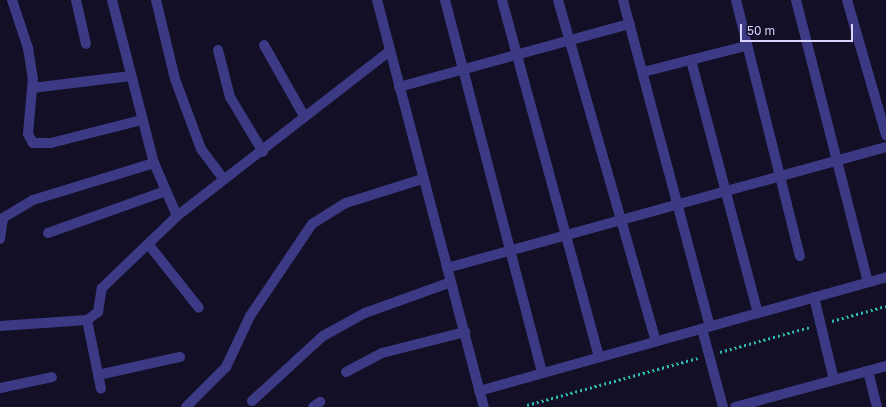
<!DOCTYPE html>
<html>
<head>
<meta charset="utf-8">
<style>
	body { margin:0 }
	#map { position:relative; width:886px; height:407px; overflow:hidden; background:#130f26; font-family:"Golos Text",sans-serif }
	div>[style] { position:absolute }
	.path>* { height:2.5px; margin-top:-1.25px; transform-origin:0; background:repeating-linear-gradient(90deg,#2fb8b0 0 2px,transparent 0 5px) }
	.minor>* { height:10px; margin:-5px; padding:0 5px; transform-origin:5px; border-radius:5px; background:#3d3a85 }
	.tertiary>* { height:10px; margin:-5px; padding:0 5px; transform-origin:5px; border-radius:5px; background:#3d3a85 }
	span { translate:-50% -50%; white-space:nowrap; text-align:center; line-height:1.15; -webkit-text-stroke:4px #130f26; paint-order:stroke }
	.scale { position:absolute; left:740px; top:24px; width:113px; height:18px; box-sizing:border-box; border:2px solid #d9d4ff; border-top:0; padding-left:5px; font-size:12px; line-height:14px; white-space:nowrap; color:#d9d4ff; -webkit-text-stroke:3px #130f26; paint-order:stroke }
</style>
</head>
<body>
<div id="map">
	<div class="path">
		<div style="left:832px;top:321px;width:56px;rotate:-15.5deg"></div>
		<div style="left:720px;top:352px;width:93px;rotate:-15.5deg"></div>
		<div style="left:527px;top:405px;width:177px;rotate:-15.4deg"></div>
	</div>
	<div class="minor">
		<div style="left:12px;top:0;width:51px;rotate:71.6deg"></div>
		<div style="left:28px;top:48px;width:30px;rotate:81deg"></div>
		<div style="left:33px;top:78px;width:56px;rotate:95.1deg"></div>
		<div style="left:28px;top:134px;width:10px;rotate:61deg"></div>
		<div style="left:33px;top:143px;width:18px"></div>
		<div style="left:51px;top:143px;width:94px;rotate:-14.2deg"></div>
		<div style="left:76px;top:0;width:45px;rotate:77.2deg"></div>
		<div style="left:112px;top:0;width:168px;rotate:75.6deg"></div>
		<div style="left:154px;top:163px;width:58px;rotate:66.5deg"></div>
		<div style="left:156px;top:0;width:81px;rotate:76.5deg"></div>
		<div style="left:175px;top:79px;width:75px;rotate:69.6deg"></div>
		<div style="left:201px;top:149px;width:36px;rotate:53deg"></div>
		<div style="left:445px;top:0;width:385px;rotate:75.4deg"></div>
		<div style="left:502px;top:0;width:370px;rotate:74.8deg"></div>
		<div style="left:558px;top:0;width:355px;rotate:74deg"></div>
		<div style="left:623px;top:0;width:337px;rotate:75.1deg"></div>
		<div style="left:736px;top:0;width:264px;rotate:76deg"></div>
		<div style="left:796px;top:0;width:291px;rotate:75.7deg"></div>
		<div style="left:847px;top:0;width:141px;rotate:73.9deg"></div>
		<div style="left:264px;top:45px;width:81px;rotate:60.6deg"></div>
		<div style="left:218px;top:50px;width:49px;rotate:75.7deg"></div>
		<div style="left:230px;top:97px;width:64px;rotate:59deg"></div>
		<div style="left:691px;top:60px;width:262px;rotate:75.2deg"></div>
		<div style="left:643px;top:72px;width:106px;rotate:-14.2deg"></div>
		<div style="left:399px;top:87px;width:239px;rotate:-15.3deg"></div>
		<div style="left:32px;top:88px;width:99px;rotate:-7deg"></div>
		<div style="left:48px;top:233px;width:125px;rotate:-19.6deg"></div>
		<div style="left:0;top:239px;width:21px;rotate:-82deg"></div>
		<div style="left:3px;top:218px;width:35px;rotate:-31deg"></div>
		<div style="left:33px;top:200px;width:127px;rotate:-17deg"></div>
		<div style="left:149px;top:245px;width:80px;rotate:51.6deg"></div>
		<div style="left:447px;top:268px;width:455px;rotate:-15.4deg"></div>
		<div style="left:814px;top:297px;width:85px;rotate:76.5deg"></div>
		<div style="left:87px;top:320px;width:70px;rotate:78.5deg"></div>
		<div style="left:0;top:326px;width:87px;rotate:-3.9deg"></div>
		<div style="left:87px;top:320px;width:14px;rotate:-36deg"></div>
		<div style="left:98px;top:312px;width:24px;rotate:-81deg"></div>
		<div style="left:102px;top:288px;width:104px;rotate:-43.8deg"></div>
		<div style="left:177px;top:216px;width:269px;rotate:-37.8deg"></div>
		<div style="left:702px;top:329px;width:81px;rotate:74.9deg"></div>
		<div style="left:868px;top:371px;width:37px;rotate:76deg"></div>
		<div style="left:346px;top:372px;width:41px;rotate:-27.8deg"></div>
		<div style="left:382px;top:353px;width:86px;rotate:-14.2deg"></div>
		<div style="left:98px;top:375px;width:84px;rotate:-12.4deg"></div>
		<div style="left:0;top:388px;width:53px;rotate:-11.9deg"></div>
		<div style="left:479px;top:391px;width:423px;rotate:-15.6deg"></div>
		<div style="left:252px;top:401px;width:96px;rotate:-42.5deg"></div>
		<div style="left:323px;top:336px;width:48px;rotate:-28.7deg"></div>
		<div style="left:365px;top:313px;width:91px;rotate:-19.8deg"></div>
		<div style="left:186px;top:407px;width:57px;rotate:-45deg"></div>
		<div style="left:226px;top:367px;width:56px;rotate:-64.8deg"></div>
		<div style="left:250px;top:316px;width:111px;rotate:-56deg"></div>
		<div style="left:312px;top:224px;width:40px;rotate:-32deg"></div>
		<div style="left:346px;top:203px;width:80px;rotate:-17.5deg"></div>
		<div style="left:313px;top:407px;width:9px;rotate:-36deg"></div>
	</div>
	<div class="tertiary">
		<div style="left:377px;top:0;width:421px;rotate:75.3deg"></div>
		<div style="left:735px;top:407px;width:156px;rotate:-15.2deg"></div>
	</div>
	<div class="scale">50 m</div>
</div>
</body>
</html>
